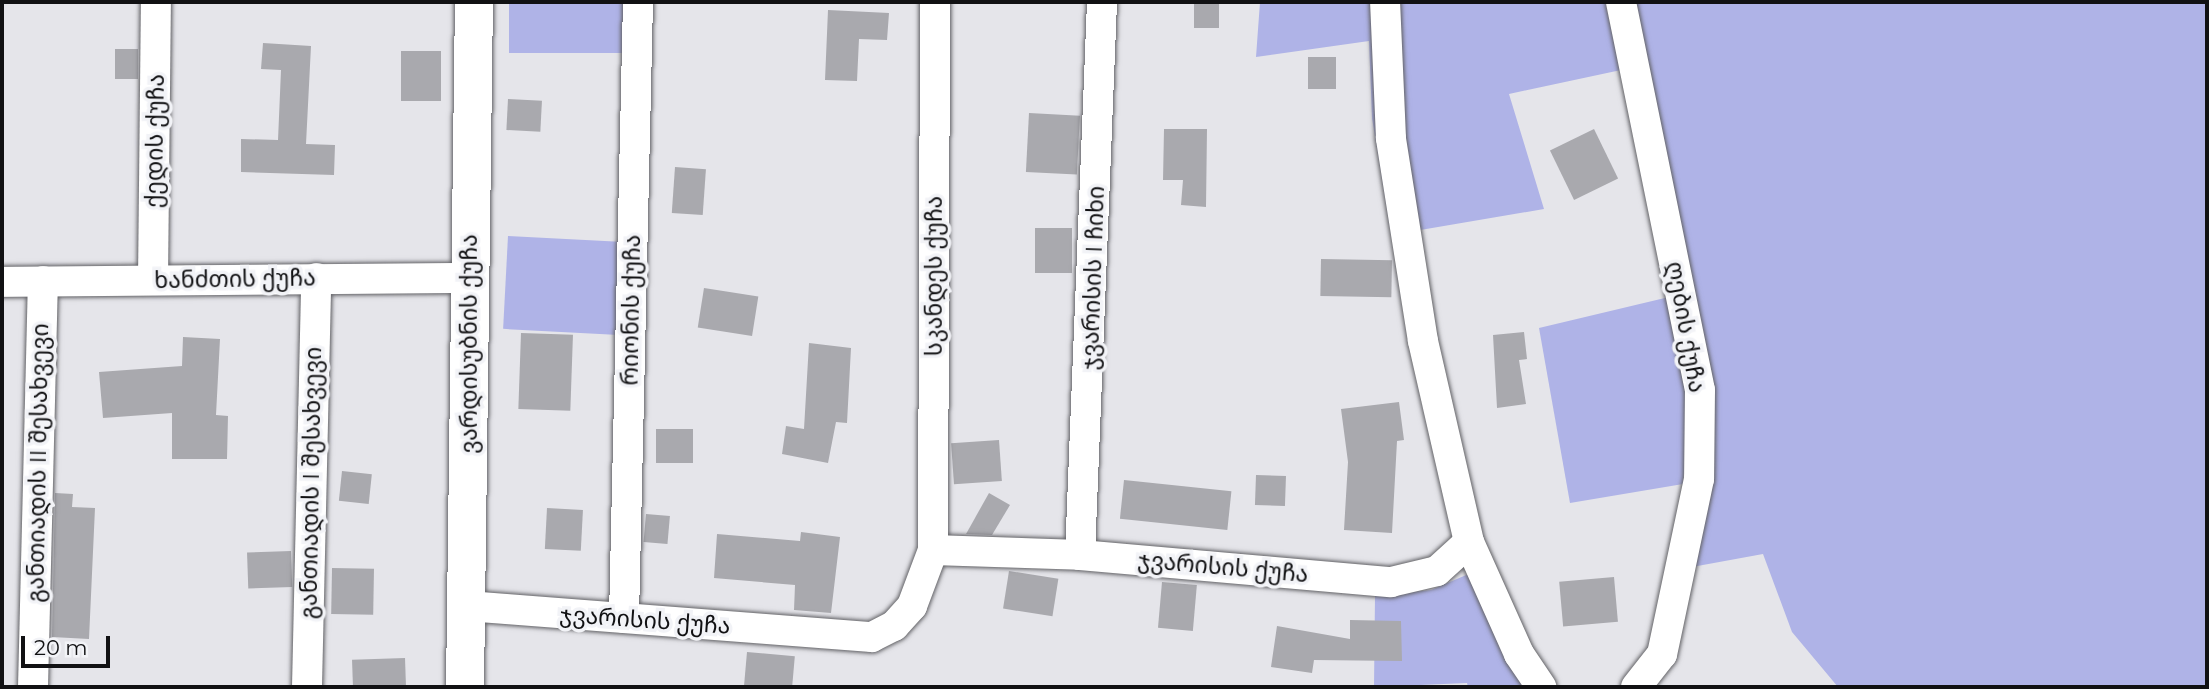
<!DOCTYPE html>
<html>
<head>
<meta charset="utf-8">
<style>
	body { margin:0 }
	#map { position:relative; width:2209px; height:689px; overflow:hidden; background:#e5e5ea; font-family:Montserrat,"Noto Sans Georgian",sans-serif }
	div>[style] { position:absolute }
	.green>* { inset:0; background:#afb3e7; transform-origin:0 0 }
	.building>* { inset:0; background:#a9a9ae; transform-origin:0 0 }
	.roads { filter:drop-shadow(0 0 2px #626266) drop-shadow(0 0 2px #626266) }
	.street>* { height:30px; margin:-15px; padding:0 15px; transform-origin:15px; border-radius:15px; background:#fff }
	.secondary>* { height:38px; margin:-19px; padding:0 19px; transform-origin:19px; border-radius:19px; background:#fff }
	span { translate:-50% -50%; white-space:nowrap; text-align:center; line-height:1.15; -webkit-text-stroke:7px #f2f3f7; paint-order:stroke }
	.street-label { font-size:23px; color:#111113 }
	.frame { position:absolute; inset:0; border:4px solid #111113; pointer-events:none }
	.scale { position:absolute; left:21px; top:636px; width:89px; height:32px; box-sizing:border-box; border:4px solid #111113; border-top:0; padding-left:9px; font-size:21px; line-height:24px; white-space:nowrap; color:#111113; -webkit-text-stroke:5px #f2f3f7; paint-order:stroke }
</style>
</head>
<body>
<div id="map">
	<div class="green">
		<div style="left:509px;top:2px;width:118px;height:51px"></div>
		<div style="clip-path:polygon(1260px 2px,1605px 2px,1621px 70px,1509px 94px,1544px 209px,1391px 235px,1372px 118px,1369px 41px,1256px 57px)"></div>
		<div style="clip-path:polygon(1633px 2px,2207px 2px,2207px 687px,1838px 687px,1792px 632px,1763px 554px,1692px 567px,1705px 487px)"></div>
		<div style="left:508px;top:236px;width:116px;height:93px;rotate:3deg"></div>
		<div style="clip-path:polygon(1669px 297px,1690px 396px,1683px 484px,1570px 503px,1539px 328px)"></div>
		<div style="clip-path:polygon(1471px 573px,1524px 687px,1468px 687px,1467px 683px,1374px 687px,1375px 596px,1431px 590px)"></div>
	</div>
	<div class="building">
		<div style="left:1194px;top:2px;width:25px;height:26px"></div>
		<div style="clip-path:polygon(828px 10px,889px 13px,887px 40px,859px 39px,857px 81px,825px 80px)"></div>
		<div style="clip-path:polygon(263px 43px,311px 46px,306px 144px,335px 145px,334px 175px,241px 172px,241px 139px,278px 140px,281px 70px,261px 69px)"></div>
		<div style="left:138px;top:49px;width:30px;height:23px;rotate:90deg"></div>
		<div style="left:401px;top:51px;width:40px;height:50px"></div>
		<div style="left:1308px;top:57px;width:28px;height:32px"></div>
		<div style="left:508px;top:99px;width:34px;height:31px;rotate:3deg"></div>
		<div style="left:1029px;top:113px;width:51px;height:59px;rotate:3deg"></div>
		<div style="clip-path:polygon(1164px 129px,1207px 129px,1206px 207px,1181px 205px,1183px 180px,1163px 180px)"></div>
		<div style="left:1594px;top:129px;width:55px;height:49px;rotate:64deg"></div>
		<div style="left:675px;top:167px;width:31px;height:46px;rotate:4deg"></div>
		<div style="left:1035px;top:228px;width:37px;height:45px"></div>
		<div style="left:1321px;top:259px;width:71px;height:37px;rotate:1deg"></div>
		<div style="left:704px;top:288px;width:55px;height:40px;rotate:9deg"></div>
		<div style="clip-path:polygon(1524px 332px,1527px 359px,1519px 360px,1526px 404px,1497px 408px,1493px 335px)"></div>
		<div style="left:521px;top:333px;width:52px;height:76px;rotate:2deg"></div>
		<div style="clip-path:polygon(183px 337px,220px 339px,216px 415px,228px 416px,227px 459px,172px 459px,172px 413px,103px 418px,99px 372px,182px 366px)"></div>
		<div style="clip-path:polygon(809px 343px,851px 348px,847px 423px,836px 422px,828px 463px,782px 454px,786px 426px,804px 429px)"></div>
		<div style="clip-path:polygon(1399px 402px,1404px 440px,1397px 441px,1392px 533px,1344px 530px,1348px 462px,1341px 409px)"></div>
		<div style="left:656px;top:429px;width:37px;height:34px"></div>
		<div style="left:999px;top:440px;width:41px;height:48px;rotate:86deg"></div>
		<div style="left:342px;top:471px;width:30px;height:30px;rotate:6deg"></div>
		<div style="left:1256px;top:475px;width:30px;height:30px;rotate:2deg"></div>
		<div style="left:1124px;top:480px;width:108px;height:39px;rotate:6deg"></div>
		<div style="clip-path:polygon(55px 493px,73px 494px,72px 507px,95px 508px,89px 639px,52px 637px)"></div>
		<div style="clip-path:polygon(989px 493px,1010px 505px,992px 535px,966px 534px)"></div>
		<div style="left:547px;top:508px;width:36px;height:41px;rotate:3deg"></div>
		<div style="left:646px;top:514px;width:24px;height:28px;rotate:5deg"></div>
		<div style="clip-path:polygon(801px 532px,840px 537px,831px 613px,794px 610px,795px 585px,714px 578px,717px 534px,800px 541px)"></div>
		<div style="left:291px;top:551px;width:36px;height:44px;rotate:88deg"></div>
		<div style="left:332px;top:568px;width:42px;height:46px;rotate:1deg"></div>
		<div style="left:1009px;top:571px;width:50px;height:38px;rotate:9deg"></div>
		<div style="left:1614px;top:577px;width:45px;height:55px;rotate:85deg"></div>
		<div style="left:1162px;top:582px;width:35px;height:46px;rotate:5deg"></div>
		<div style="clip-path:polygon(1350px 620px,1401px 621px,1402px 661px,1314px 660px,1312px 673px,1271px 667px,1277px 626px,1350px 639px)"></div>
		<div style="left:747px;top:652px;width:48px;height:35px;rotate:5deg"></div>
		<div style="left:405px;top:658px;width:29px;height:53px;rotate:88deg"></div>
	</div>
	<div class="roads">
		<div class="street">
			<div style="left:1621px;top:2px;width:396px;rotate:78.5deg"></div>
			<div style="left:1700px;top:390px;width:89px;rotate:90.6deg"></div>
			<div style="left:1699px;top:479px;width:179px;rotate:101.9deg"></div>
			<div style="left:1662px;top:654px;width:42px;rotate:128.2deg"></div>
			<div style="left:153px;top:280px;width:278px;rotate:-89.4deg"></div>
			<div style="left:2px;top:282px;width:467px;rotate:-0.5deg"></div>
			<div style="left:1469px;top:542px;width:123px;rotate:65.9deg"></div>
			<div style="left:1519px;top:654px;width:40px;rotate:56deg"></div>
			<div style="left:933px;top:550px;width:548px;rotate:-89.79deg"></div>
			<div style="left:1080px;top:555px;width:553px;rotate:-87.72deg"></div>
			<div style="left:467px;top:606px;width:406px;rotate:4.4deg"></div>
			<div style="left:872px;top:637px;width:25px;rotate:-27deg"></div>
			<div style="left:894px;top:626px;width:27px;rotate:-48deg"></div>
			<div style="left:912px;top:606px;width:60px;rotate:-69.4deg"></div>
			<div style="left:933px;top:550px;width:147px;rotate:1.9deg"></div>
			<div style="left:1080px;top:555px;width:312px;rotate:5deg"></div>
			<div style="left:1391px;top:582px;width:47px;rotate:-13.4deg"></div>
			<div style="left:1437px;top:571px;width:43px;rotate:-42.2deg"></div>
			<div style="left:1469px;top:542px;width:206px;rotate:-102.9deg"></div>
			<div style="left:1423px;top:341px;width:206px;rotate:-99deg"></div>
			<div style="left:1391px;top:138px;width:136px;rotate:-92.5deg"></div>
			<div style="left:624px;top:618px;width:616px;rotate:-88.7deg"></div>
			<div style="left:33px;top:687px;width:406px;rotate:-88.6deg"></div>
			<div style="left:307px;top:687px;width:409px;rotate:-88.7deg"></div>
		</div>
		<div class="secondary">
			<div style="left:465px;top:687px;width:685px;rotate:-89.25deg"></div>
		</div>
	</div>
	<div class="street-label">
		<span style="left:155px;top:141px;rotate:-89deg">ქედის ქუჩა</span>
		<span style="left:934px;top:276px;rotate:-90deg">სკანდეს ქუჩა</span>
		<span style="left:1093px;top:278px;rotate:-88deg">ჯვარისის I ჩიხი</span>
		<span style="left:235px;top:279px;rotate:-1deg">ხანძთის ქუჩა</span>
		<span style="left:631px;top:310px;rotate:-89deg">რიონის ქუჩა</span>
		<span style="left:1686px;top:327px;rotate:80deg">ღების ქუჩა</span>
		<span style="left:469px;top:344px;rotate:-90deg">ვარდისუბნის ქუჩა</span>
		<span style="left:38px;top:463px;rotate:-89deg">განთიადის II შესახვევი</span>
		<span style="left:311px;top:483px;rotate:-89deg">განთიადის I შესახვევი</span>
		<span style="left:1223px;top:567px;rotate:5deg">ჯვარისის ქუჩა</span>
		<span style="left:645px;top:620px;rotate:4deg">ჯვარისის ქუჩა</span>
	</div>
	<div class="frame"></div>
	<div class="scale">20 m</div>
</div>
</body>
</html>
